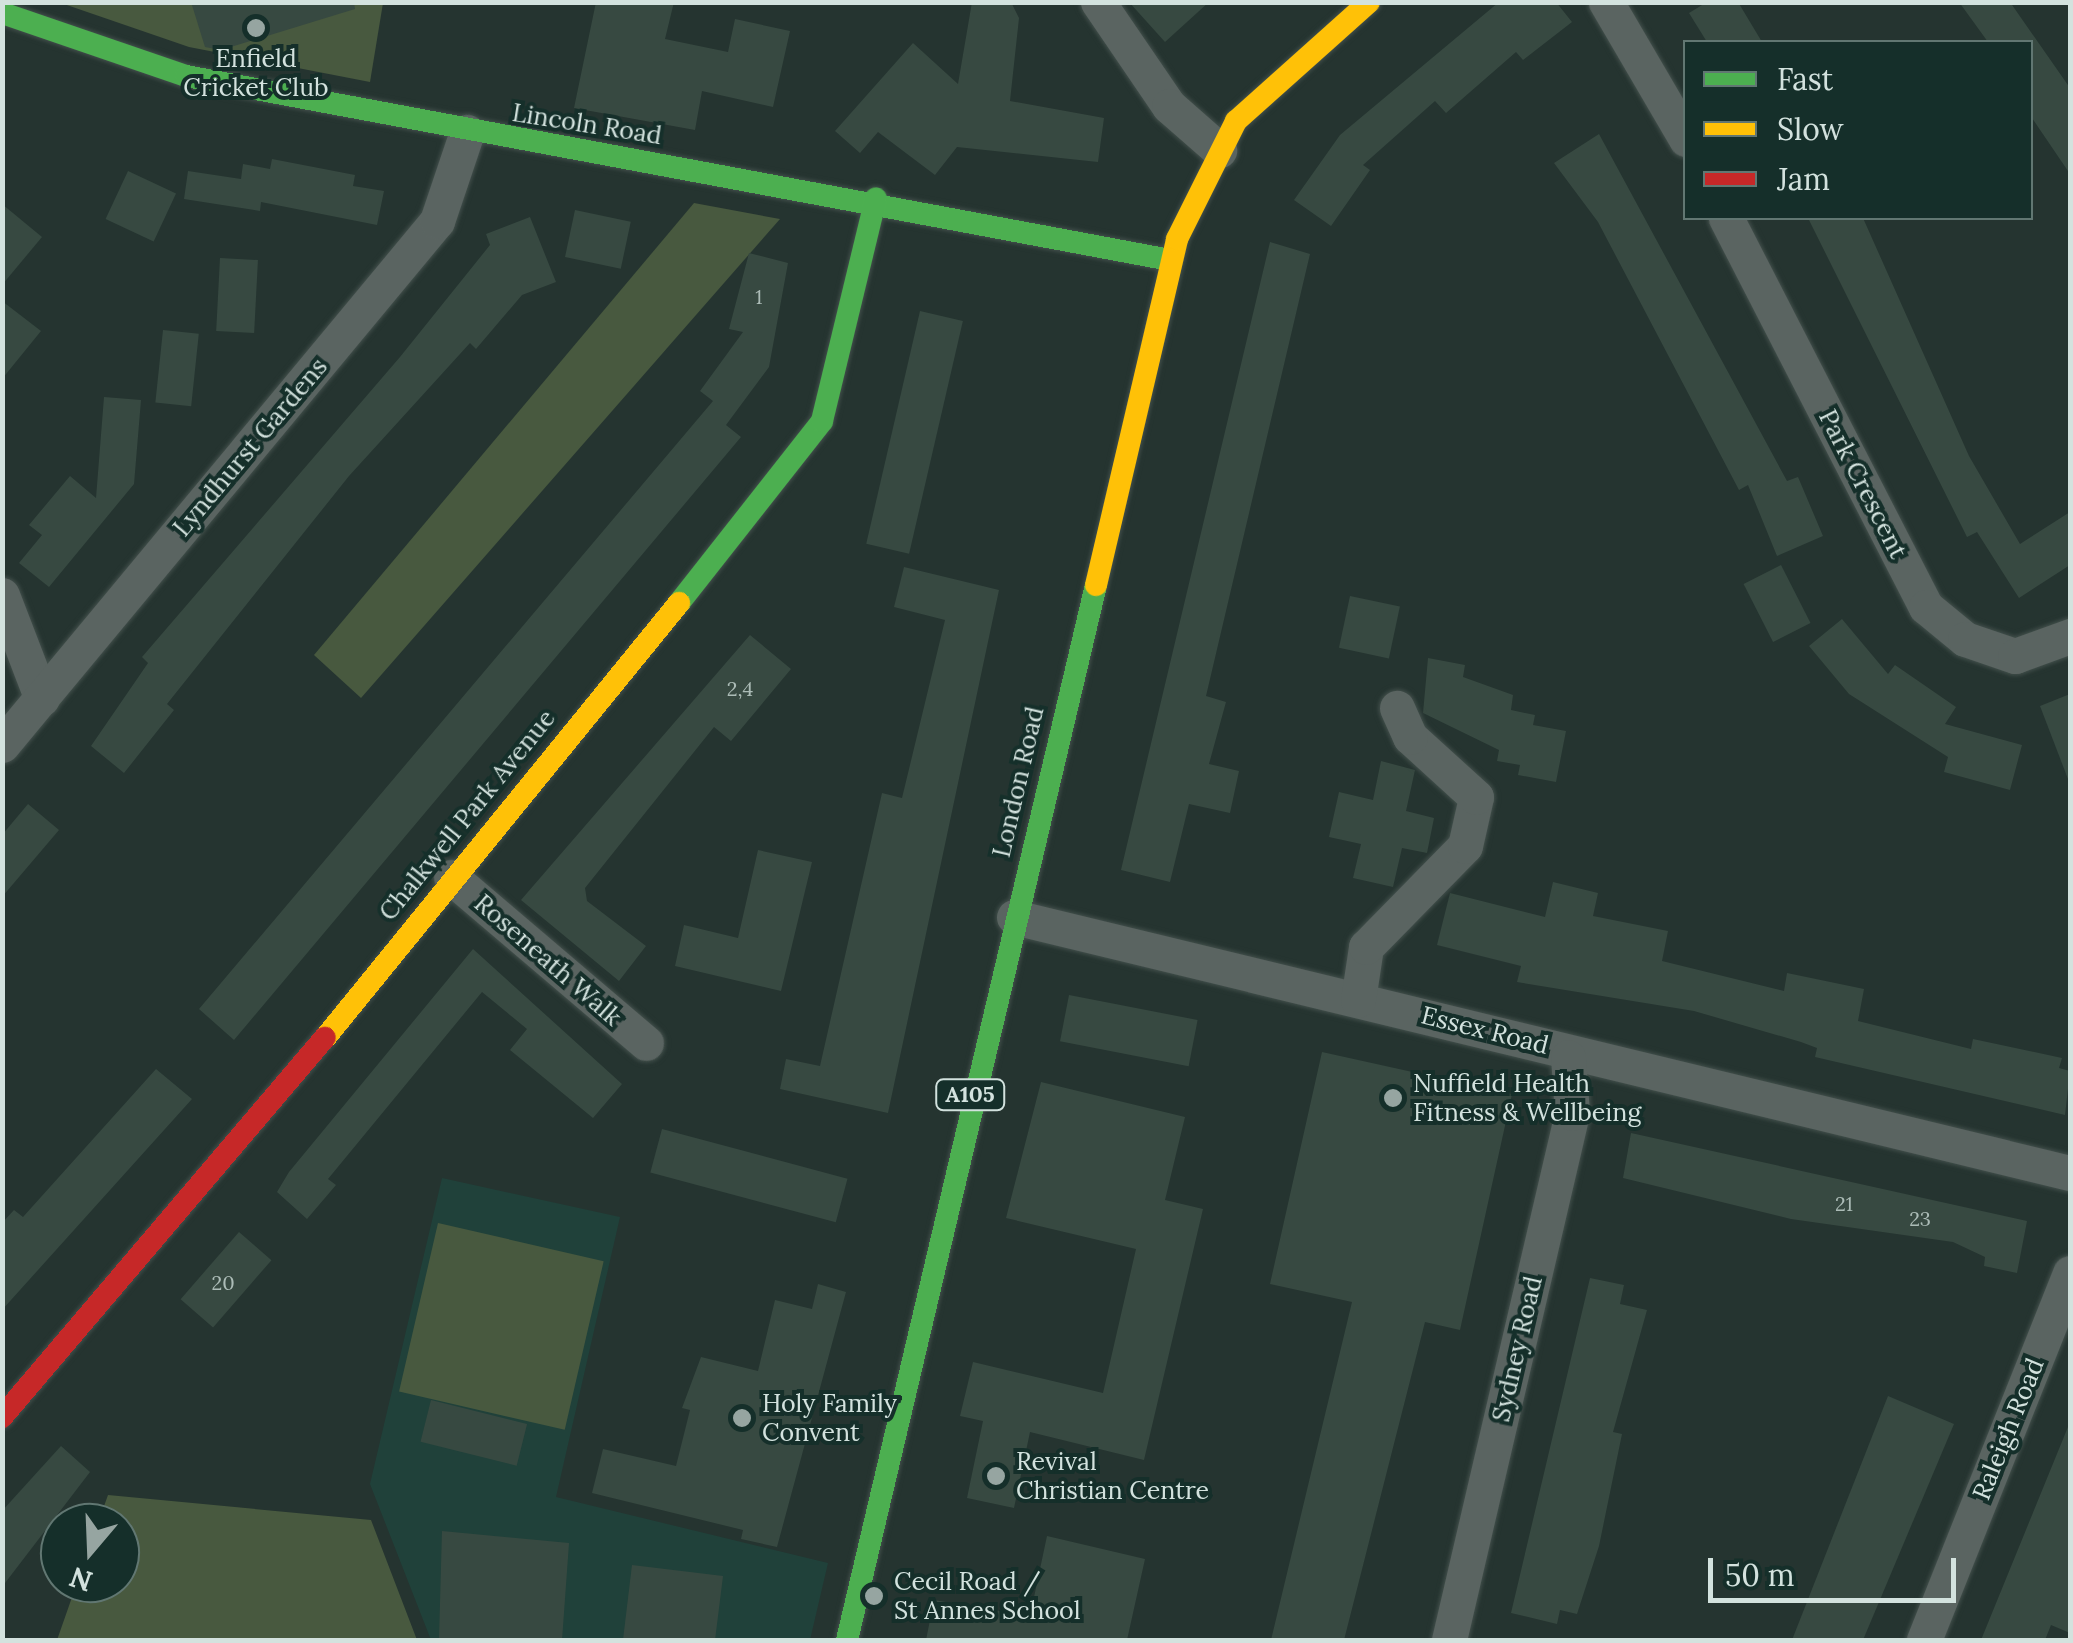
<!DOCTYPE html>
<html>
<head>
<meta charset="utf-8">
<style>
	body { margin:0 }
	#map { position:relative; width:2073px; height:1643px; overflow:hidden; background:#253430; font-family:Lora,serif }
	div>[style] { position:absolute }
	.built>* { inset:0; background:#20413a }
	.green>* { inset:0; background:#48593f; transform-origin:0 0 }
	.building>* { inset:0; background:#374941; transform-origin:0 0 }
	.roads { filter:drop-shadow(0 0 2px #424f4b) drop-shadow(0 0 2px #424f4b) }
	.street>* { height:35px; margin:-17.5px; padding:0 17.5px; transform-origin:17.5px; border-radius:17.5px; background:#5a6461 }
	.fast>* { height:22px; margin:-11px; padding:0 11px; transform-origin:11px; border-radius:11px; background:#4caf50 }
	.slow>* { height:22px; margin:-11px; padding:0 11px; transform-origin:11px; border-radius:11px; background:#ffc107 }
	.jam>* { height:22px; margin:-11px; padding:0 11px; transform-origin:11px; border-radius:11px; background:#c62828 }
	.dots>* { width:28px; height:28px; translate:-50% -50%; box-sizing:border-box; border:5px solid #152f2a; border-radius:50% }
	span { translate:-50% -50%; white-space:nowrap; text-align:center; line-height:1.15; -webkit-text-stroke:8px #152f2a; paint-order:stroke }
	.number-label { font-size:20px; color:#acbcb7 }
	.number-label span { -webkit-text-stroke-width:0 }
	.shield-label span { padding:2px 8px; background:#152f2a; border:2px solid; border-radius:8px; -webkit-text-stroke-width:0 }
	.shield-label { font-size:22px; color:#d3e2de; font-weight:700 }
	.poi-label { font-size:25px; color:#d3e2de }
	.left { translate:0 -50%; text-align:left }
	.street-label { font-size:25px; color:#d3e2de }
	.frame { position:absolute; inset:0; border:5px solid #d3e2de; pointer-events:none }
	.legend { position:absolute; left:1683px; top:40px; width:350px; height:180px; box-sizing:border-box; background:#152f2a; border:2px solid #617772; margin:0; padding:12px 18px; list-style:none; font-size:30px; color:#d3e2de }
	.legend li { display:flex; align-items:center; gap:20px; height:50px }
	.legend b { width:50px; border:2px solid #617772 }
	.north { position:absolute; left:40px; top:1503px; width:100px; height:100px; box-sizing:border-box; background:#152f2a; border:2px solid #617772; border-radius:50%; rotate:199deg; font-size:28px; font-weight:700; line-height:40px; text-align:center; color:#d3e2de }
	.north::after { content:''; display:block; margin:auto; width:35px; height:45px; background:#96a5a1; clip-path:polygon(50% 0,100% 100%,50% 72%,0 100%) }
	.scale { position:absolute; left:1708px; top:1558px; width:248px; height:45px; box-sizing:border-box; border:5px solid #d3e2de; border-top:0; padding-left:12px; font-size:30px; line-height:35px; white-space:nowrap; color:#d3e2de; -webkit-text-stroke:8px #152f2a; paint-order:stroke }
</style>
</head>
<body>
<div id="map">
	<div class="built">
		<div style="clip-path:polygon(442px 1178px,620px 1217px,556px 1497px,828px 1563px,810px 1640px,431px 1640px,370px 1484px)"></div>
	</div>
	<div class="green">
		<div style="clip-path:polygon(61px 3px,383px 3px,370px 82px,189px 47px)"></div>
		<div style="clip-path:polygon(694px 203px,780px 219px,361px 698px,314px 655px)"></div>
		<div style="left:438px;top:1223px;width:170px;height:173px;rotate:13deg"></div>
		<div style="clip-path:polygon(108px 1495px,371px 1520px,417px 1640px,57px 1640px,77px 1583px,120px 1583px,120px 1523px,98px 1523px)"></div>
	</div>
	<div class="building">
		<div style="clip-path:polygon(191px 2px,354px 2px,355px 9px,221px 50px,205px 47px)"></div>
		<div style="clip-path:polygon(596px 2px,674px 2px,665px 39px,728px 52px,735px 19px,790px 31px,773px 107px,702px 91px,695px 130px,574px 108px)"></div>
		<div style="clip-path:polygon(972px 2px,1011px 2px,1019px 18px,1010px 101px,1104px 118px,1098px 162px,957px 147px,935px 175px,878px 132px,860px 153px,835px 131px,913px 43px,958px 84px)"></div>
		<div style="clip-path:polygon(1129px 2px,1209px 2px,1165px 42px)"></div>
		<div style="clip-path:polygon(1499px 2px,1556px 2px,1572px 22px,1523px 60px,1516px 52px,1446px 113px,1435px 101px,1363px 165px,1370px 170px,1331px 226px,1294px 200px,1340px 135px)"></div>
		<div style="clip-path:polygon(1707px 2px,1738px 2px,1762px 42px,1707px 42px,1689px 13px)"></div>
		<div style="clip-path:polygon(1959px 2px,2010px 2px,2070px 88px,2070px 174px,2030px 115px,2030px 42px,1988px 42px)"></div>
		<div style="clip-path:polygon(1599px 134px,1787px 481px,1798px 477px,1823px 536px,1777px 556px,1748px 485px,1739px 490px,1598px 222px,1554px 163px)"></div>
		<div style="clip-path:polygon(272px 159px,355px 175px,353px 186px,384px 191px,377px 225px,261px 202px,260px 211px,184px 199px,188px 171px,241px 179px,243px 164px,270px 169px)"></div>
		<div style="left:128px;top:171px;width:53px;height:53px;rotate:25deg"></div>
		<div style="clip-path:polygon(2px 204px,42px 237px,2px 285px)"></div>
		<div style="left:575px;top:210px;width:57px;height:48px;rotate:12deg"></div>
		<div style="clip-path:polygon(530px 217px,556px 282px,522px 295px,476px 349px,470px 343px,349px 476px,167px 704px,174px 710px,124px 773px,91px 746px,148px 663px,142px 657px,400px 357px,490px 245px,486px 234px)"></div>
		<div style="clip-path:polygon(1808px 218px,1863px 218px,1969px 456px,2020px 544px,2070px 512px,2070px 565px,2019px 598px,1977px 532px,1967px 537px)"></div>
		<div style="clip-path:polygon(1270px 242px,1310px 254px,1206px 696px,1226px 702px,1209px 764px,1239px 771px,1230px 813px,1189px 804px,1170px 882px,1121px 870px)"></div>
		<div style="clip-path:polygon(749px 253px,788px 263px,769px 367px,726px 425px,741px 437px,234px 1040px,199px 1009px,713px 401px,700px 391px,743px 332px,729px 329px)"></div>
		<div style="left:220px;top:258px;width:38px;height:73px;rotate:3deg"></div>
		<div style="clip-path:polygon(2px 301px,41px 331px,2px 379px)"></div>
		<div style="left:920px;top:311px;width:44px;height:239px;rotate:13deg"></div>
		<div style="left:163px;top:330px;width:36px;height:73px;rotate:6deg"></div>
		<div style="clip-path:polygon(104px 397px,141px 400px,134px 484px,49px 587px,19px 563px,42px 535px,29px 525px,70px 476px,96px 498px)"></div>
		<div style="left:1781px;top:565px;width:65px;height:42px;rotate:63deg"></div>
		<div style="clip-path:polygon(904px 567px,999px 590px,888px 1113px,780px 1089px,786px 1059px,820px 1066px,882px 793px,902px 798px,945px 620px,894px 607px)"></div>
		<div style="left:1350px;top:596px;width:51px;height:53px;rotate:12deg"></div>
		<div style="clip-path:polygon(1842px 619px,1888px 674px,1895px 665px,1956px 707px,1945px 724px,2022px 745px,2010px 790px,1944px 772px,1948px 757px,1849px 694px,1809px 646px)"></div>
		<div style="clip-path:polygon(750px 635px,791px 669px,731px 741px,714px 727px,585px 888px,587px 901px,646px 946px,619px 981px,521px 900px)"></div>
		<div style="clip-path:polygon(1428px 658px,1465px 665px,1463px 677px,1513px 695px,1511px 710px,1535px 715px,1533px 725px,1566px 731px,1556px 782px,1518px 775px,1520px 765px,1497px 761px,1499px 750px,1423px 713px)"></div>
		<div style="clip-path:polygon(2070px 694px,2070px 779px,2068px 779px,2040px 706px)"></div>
		<div style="clip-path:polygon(1381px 761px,1415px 770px,1406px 811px,1434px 818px,1427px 853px,1402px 848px,1393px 887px,1353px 878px,1361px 844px,1329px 837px,1339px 792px,1373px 800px)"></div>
		<div style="clip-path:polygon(28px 804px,59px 830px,2px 897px,2px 835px)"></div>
		<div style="clip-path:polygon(758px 850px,812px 862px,781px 991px,675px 966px,684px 925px,738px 938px)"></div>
		<div style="clip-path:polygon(1553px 882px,1598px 893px,1593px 916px,1668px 931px,1662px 961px,1784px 991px,1787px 973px,1864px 989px,1858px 1021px,1971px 1049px,1973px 1039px,2062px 1058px,2059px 1068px,2070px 1071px,2065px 1115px,1815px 1057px,1817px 1048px,1801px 1042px,1694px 1011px,1517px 982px,1521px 966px,1437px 945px,1450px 893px,1545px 917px)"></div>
		<div style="clip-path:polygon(473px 949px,622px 1084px,593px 1118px,510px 1050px,527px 1029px,482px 992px,328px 1179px,336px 1185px,307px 1219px,277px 1192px,289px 1172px)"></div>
		<div style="left:1069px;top:995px;width:131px;height:47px;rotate:11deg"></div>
		<div style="clip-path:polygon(1322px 1052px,1512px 1094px,1460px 1330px,1425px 1322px,1344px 1640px,1271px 1640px,1352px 1302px,1270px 1284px)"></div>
		<div style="clip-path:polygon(156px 1069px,192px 1099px,2px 1310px,2px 1223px,14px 1210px,23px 1217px)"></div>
		<div style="clip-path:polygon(1041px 1082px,1185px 1117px,1165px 1200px,1203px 1209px,1144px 1460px,1030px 1432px,1014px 1508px,967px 1498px,983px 1421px,960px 1416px,973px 1362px,1103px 1393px,1136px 1249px,1006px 1218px)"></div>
		<div style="left:662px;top:1129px;width:192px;height:45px;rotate:15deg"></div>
		<div style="clip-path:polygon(1631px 1133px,2027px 1221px,2017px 1273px,1984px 1266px,1985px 1257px,1953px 1242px,1791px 1219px,1623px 1178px)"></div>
		<div style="left:239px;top:1232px;width:43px;height:89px;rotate:41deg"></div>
		<div style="clip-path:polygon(1590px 1278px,1624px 1285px,1620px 1304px,1647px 1310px,1613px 1432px,1622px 1434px,1599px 1546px,1577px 1614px,1560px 1610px,1557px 1624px,1511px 1613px)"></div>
		<div style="clip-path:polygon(818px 1284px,846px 1292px,777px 1547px,741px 1539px,743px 1530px,592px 1493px,603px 1449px,676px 1466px,690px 1410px,682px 1408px,701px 1357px,758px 1371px,775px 1300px,812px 1309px)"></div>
		<div style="clip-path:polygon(1888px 1396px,1954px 1424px,1863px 1640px,1792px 1640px)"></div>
		<div style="left:431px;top:1400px;width:99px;height:43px;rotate:14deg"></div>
		<div style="clip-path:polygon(2070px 1422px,2070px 1633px,2051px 1625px,2045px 1640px,1981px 1640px)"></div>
		<div style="clip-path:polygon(61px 1446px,90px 1472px,2px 1587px,2px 1511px)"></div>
		<div style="clip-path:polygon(442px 1531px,569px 1543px,562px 1640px,439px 1640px)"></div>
		<div style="clip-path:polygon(1047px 1536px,1145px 1559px,1127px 1640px,926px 1640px,934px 1600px,1030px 1616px)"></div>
		<div style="clip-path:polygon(632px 1565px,723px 1576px,715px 1640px,623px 1640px)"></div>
	</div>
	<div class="roads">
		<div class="street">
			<div style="left:1098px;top:2px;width:126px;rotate:55.7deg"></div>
			<div style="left:1169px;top:106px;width:67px;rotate:41.3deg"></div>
			<div style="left:1606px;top:2px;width:159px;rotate:59.7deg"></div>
			<div style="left:1726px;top:218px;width:437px;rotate:62.8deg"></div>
			<div style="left:1926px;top:607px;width:50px;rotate:39.4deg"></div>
			<div style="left:1965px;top:639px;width:53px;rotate:18.8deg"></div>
			<div style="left:2015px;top:656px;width:59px;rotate:-20deg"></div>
			<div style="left:2px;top:595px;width:111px;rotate:69deg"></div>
			<div style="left:2px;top:745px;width:681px;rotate:-50.3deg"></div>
			<div style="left:437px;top:221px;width:94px;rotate:-71.4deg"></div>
			<div style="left:451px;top:877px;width:256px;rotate:40.4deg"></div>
			<div style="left:1014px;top:917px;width:1087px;rotate:13.63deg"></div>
			<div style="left:1358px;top:1000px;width:54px;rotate:-81.4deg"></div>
			<div style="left:1366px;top:947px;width:141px;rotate:-45.6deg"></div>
			<div style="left:1465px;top:846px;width:50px;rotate:-77.3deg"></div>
			<div style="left:1476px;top:797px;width:89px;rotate:-137.7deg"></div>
			<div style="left:1410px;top:737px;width:32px;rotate:-114deg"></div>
			<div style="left:1449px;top:1640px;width:541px;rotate:-76.86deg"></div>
			<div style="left:1572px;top:1113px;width:56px;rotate:-94.1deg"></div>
			<div style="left:1924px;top:1640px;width:395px;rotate:-68.3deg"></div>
		</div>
		<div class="fast">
			<div style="left:2px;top:13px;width:194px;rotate:18.9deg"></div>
			<div style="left:186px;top:76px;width:1001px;rotate:10.59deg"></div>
			<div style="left:679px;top:603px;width:231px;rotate:-51.8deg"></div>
			<div style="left:822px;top:421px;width:229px;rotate:-76.4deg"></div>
			<div style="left:847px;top:1640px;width:1084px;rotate:-76.72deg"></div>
		</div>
		<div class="slow">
			<div style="left:1096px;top:585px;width:355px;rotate:-76.8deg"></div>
			<div style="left:1177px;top:239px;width:132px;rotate:-63.4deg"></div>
			<div style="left:1236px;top:121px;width:178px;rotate:-41.8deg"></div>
			<div style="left:325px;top:1038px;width:561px;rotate:-50.86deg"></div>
		</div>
		<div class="jam">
			<div style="left:2px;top:1417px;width:498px;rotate:-49.6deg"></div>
		</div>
	</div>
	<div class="dots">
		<div style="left:256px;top:28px;background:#96a5a1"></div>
		<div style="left:1393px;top:1098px;background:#96a5a1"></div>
		<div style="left:742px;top:1418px;background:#96a5a1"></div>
		<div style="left:996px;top:1476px;background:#96a5a1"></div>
		<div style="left:874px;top:1596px;background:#96a5a1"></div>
	</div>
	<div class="number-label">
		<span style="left:759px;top:296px">1</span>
		<span style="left:740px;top:688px">2,4</span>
		<span style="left:1844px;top:1203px">21</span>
		<span style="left:1920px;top:1218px">23</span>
		<span style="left:223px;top:1282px">20</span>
	</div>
	<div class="shield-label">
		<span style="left:970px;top:1095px">A105</span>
	</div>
	<div class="poi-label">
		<span style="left:256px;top:73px">Enfield<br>Cricket Club</span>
		<span class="left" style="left:1413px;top:1098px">Nuffield Health<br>Fitness &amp; Wellbeing</span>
		<span class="left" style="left:762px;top:1418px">Holy Family<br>Convent</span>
		<span class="left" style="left:1016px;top:1476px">Revival<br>Christian Centre</span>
		<span class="left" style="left:894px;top:1596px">Cecil Road /<br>St Annes School</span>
	</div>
	<div class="street-label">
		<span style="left:587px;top:124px;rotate:9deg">Lincoln Road</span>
		<span style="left:250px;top:447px;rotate:-50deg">Lyndhurst Gardens</span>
		<span style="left:1863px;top:484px;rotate:63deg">Park Crescent</span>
		<span style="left:1018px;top:782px;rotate:-77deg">London Road</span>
		<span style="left:467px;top:815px;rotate:-51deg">Chalkwell Park Avenue</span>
		<span style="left:548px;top:960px;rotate:41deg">Roseneath Walk</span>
		<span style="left:1485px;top:1030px;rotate:14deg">Essex Road</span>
		<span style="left:1517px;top:1349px;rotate:-77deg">Sydney Road</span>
		<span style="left:2008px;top:1429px;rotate:-68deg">Raleigh Road</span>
	</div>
	<div class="frame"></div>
	<ul class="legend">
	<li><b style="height:12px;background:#4caf50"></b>Fast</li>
	<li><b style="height:12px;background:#ffc107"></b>Slow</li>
	<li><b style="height:12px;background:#c62828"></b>Jam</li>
	</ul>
	<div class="north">N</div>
	<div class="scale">50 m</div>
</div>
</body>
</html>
